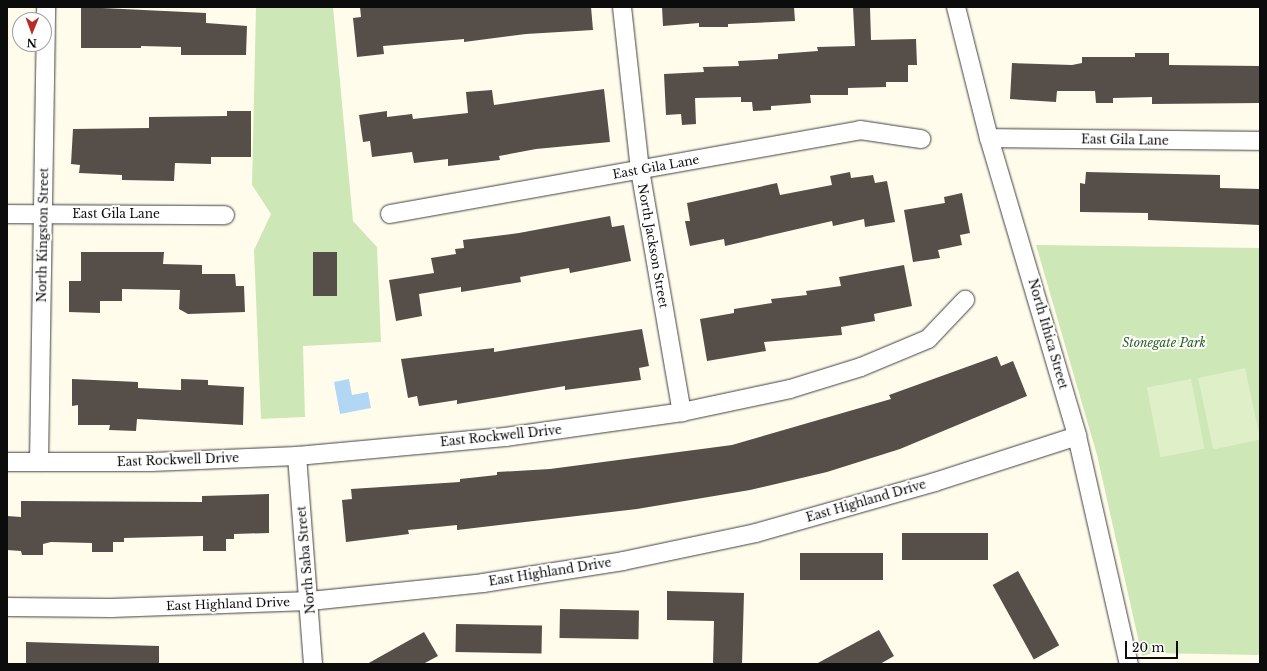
<!DOCTYPE html>
<html>
<head>
<meta charset="utf-8">
<style>
	body { margin:0 }
	#map { position:relative; width:1267px; height:671px; overflow:hidden; background:#fffcec; font-family:"Libre Baskerville",serif }
	div>[style] { position:absolute }
	.green>* { inset:0; background:#cde8b6 }
	.pitch>* { inset:0; background:#dfefc8; transform-origin:0 0 }
	.water>* { inset:0; background:#b1d7f5 }
	.building>* { inset:0; background:#554e49; transform-origin:0 0 }
	.roads { filter:drop-shadow(0 0 1px #3f3f3f) drop-shadow(0 0 1px #3f3f3f) }
	.minor>* { height:18px; margin:-9px; padding:0 9px; transform-origin:9px; border-radius:9px; background:#fff }
	span { translate:-50% -50%; white-space:nowrap; text-align:center; line-height:1.15; -webkit-text-stroke:4px #fff; paint-order:stroke }
	.street-label { font-size:12px; color:#0c0c0c }
	.park-label { font-size:12px; color:#27621e; font-style:italic }
	.frame { position:absolute; inset:0; border:8px solid #0c0c0c; pointer-events:none }
	.north { position:absolute; left:12px; top:12px; width:40px; height:40px; box-sizing:border-box; background:#fff; border:1px solid #9e9e9e; border-radius:50%; rotate:181deg; font-size:11px; font-weight:700; line-height:16px; text-align:center; color:#0c0c0c }
	.north::after { content:''; display:block; margin:auto; width:14px; height:18px; background:#ba2a27; clip-path:polygon(50% 0,100% 100%,50% 72%,0 100%) }
	.scale { position:absolute; left:1125px; top:641px; width:53px; height:18px; box-sizing:border-box; border:2px solid #0c0c0c; border-top:0; padding-left:5px; font-size:12px; line-height:14px; white-space:nowrap; color:#0c0c0c; -webkit-text-stroke:3px #fff; paint-order:stroke }
</style>
</head>
<body>
<div id="map">
	<div class="green">
		<div style="clip-path:polygon(256px 7px,333px 7px,353px 221px,377px 247px,381px 342px,303px 346px,305px 417px,261px 419px,254px 250px,271px 214px,252px 185px)"></div>
		<div style="clip-path:polygon(1036px 245px,1260px 248px,1260px 655px,1153px 653px,1142px 656px,1097px 455px)"></div>
	</div>
	<div class="pitch">
		<div style="left:1245px;top:368px;width:73px;height:48px;rotate:78deg"></div>
		<div style="left:1191px;top:379px;width:71px;height:45px;rotate:79deg"></div>
	</div>
	<div class="water">
		<div style="clip-path:polygon(349px 379px,352px 395px,368px 392px,371px 408px,340px 414px,334px 382px)"></div>
	</div>
	<div class="building">
		<div style="clip-path:polygon(81px 7px,206px 13px,206px 23px,247px 26px,246px 55px,181px 55px,181px 47px,141px 46px,141px 48px,81px 48px)"></div>
		<div style="clip-path:polygon(360px 7px,591px 7px,593px 30px,526px 34px,464px 42px,464px 39px,383px 46px,384px 54px,357px 57px,353px 18px,361px 17px)"></div>
		<div style="clip-path:polygon(662px 7px,794px 7px,795px 21px,728px 24px,728px 27px,699px 27px,699px 23px,663px 26px)"></div>
		<div style="clip-path:polygon(853px 7px,870px 7px,871px 40px,916px 39px,917px 65px,908px 65px,908px 82px,886px 82px,886px 87px,848px 88px,848px 95px,810px 95px,811px 103px,771px 106px,771px 110px,753px 111px,752px 102px,741px 102px,741px 97px,695px 98px,696px 124px,682px 125px,681px 114px,666px 115px,664px 74px,704px 72px,703px 67px,739px 66px,738px 61px,778px 59px,778px 54px,818px 51px,817px 47px,855px 46px)"></div>
		<div style="clip-path:polygon(1135px 53px,1169px 53px,1169px 65px,1260px 66px,1260px 103px,1152px 104px,1152px 97px,1113px 98px,1113px 103px,1096px 103px,1095px 91px,1057px 91px,1056px 102px,1010px 99px,1012px 63px,1072px 65px,1082px 63px,1082px 57px,1135px 57px)"></div>
		<div style="clip-path:polygon(604px 89px,610px 142px,536px 149px,499px 156px,500px 160px,448px 166px,448px 159px,414px 163px,412px 152px,372px 157px,370px 141px,363px 142px,359px 115px,387px 111px,387px 117px,412px 114px,413px 119px,468px 113px,466px 92px,492px 90px,494px 105px)"></div>
		<div style="clip-path:polygon(227px 111px,251px 111px,251px 157px,211px 157px,211px 164px,175px 163px,174px 181px,122px 180px,122px 175px,79px 173px,80px 165px,71px 164px,73px 129px,149px 128px,149px 117px,227px 116px)"></div>
		<div style="clip-path:polygon(850px 172px,851px 178px,873px 175px,875px 183px,887px 181px,895px 222px,865px 227px,864px 219px,833px 226px,832px 221px,725px 246px,724px 239px,690px 246px,685px 221px,690px 221px,687px 203px,777px 183px,780px 195px,832px 185px,830px 176px)"></div>
		<div style="clip-path:polygon(1086px 172px,1220px 175px,1220px 188px,1260px 189px,1260px 225px,1148px 220px,1148px 213px,1080px 212px,1080px 183px,1085px 184px)"></div>
		<div style="clip-path:polygon(962px 193px,970px 233px,960px 235px,962px 245px,938px 250px,940px 258px,913px 262px,904px 210px,945px 203px,944px 197px)"></div>
		<div style="clip-path:polygon(610px 216px,612px 227px,624px 225px,631px 261px,570px 273px,569px 268px,520px 277px,521px 282px,461px 292px,461px 287px,419px 294px,422px 316px,396px 321px,389px 280px,434px 273px,431px 258px,456px 254px,455px 249px,464px 248px,463px 240px,519px 233px)"></div>
		<div style="clip-path:polygon(81px 252px,164px 252px,163px 264px,202px 265px,202px 274px,235px 274px,236px 286px,244px 286px,245px 312px,188px 314px,179px 309px,180px 290px,122px 289px,122px 301px,100px 301px,100px 313px,69px 312px,69px 281px,81px 281px)"></div>
		<div style="left:313px;top:252px;width:24px;height:44px"></div>
		<div style="clip-path:polygon(904px 265px,912px 306px,874px 314px,875px 321px,841px 327px,842px 335px,764px 342px,766px 351px,707px 361px,700px 319px,734px 313px,734px 309px,772px 303px,771px 299px,807px 295px,806px 291px,841px 286px,839px 277px)"></div>
		<div style="clip-path:polygon(642px 329px,649px 366px,639px 368px,641px 380px,565px 390px,565px 386px,457px 404px,457px 400px,419px 406px,417px 396px,408px 398px,401px 359px,494px 348px,494px 352px)"></div>
		<div style="clip-path:polygon(997px 356px,1001px 366px,1013px 361px,1027px 396px,900px 449px,827px 472px,750px 490px,637px 509px,457px 530px,457px 525px,408px 530px,409px 534px,346px 542px,342px 500px,352px 499px,351px 489px,460px 482px,460px 479px,497px 475px,497px 472px,550px 469px,732px 445px,891px 399px,889px 395px)"></div>
		<div style="clip-path:polygon(72px 379px,138px 382px,138px 388px,181px 390px,181px 379px,208px 380px,208px 385px,244px 387px,243px 425px,137px 419px,136px 431px,109px 430px,110px 425px,78px 425px,78px 405px,72px 406px)"></div>
		<div style="clip-path:polygon(269px 494px,269px 533px,234px 534px,234px 539px,226px 539px,226px 551px,203px 551px,203px 536px,124px 538px,124px 542px,113px 542px,113px 552px,92px 552px,92px 543px,51px 542px,43px 544px,43px 555px,22px 555px,21px 551px,7px 550px,7px 516px,21px 517px,21px 501px,202px 502px,202px 496px)"></div>
		<div style="left:902px;top:533px;width:86px;height:27px"></div>
		<div style="left:800px;top:553px;width:83px;height:27px"></div>
		<div style="left:1018px;top:571px;width:85px;height:29px;rotate:61deg"></div>
		<div style="clip-path:polygon(667px 591px,744px 593px,742px 664px,713px 664px,714px 621px,667px 620px)"></div>
		<div style="left:560px;top:609px;width:79px;height:29px;rotate:1deg"></div>
		<div style="left:456px;top:624px;width:86px;height:28px;rotate:1deg"></div>
		<div style="clip-path:polygon(879px 630px,894px 656px,880px 664px,816px 664px)"></div>
		<div style="clip-path:polygon(424px 632px,438px 656px,423px 664px,367px 664px)"></div>
		<div style="clip-path:polygon(26px 642px,159px 646px,159px 664px,26px 664px)"></div>
	</div>
	<div class="roads">
		<div class="minor">
			<div style="left:622px;top:7px;width:164px;rotate:83.7deg"></div>
			<div style="left:640px;top:170px;width:246px;rotate:80.2deg"></div>
			<div style="left:956px;top:7px;width:135px;rotate:75.9deg"></div>
			<div style="left:989px;top:138px;width:311px;rotate:73.5deg"></div>
			<div style="left:1077px;top:436px;width:234px;rotate:77.2deg"></div>
			<div style="left:989px;top:138px;width:271px;rotate:0.6deg"></div>
			<div style="left:7px;top:214px;width:218px;rotate:0.3deg"></div>
			<div style="left:390px;top:214px;width:477px;rotate:-10.1deg"></div>
			<div style="left:860px;top:130px;width:62px;rotate:8.4deg"></div>
			<div style="left:297px;top:456px;width:209px;rotate:85.6deg"></div>
			<div style="left:7px;top:462px;width:144px"></div>
			<div style="left:151px;top:462px;width:146px;rotate:-2.4deg"></div>
			<div style="left:297px;top:456px;width:209px;rotate:-5.2deg"></div>
			<div style="left:505px;top:437px;width:179px;rotate:-8deg"></div>
			<div style="left:682px;top:412px;width:110px;rotate:-12deg"></div>
			<div style="left:790px;top:389px;width:74px;rotate:-17.2deg"></div>
			<div style="left:861px;top:367px;width:73px;rotate:-22.7deg"></div>
			<div style="left:928px;top:339px;width:54px;rotate:-46.5deg"></div>
			<div style="left:39px;top:462px;width:455px;rotate:-89.1deg"></div>
			<div style="left:7px;top:607px;width:104px;rotate:0.6deg"></div>
			<div style="left:111px;top:608px;width:199px;rotate:-2deg"></div>
			<div style="left:310px;top:601px;width:174px;rotate:-5.9deg"></div>
			<div style="left:483px;top:583px;width:142px;rotate:-8.9deg"></div>
			<div style="left:623px;top:561px;width:136px;rotate:-11.9deg"></div>
			<div style="left:756px;top:533px;width:186px;rotate:-15.9deg"></div>
			<div style="left:935px;top:482px;width:149px;rotate:-17.9deg"></div>
		</div>
	</div>
	<div class="street-label">
		<span style="left:1125px;top:140px;rotate:1deg">East Gila Lane</span>
		<span style="left:656px;top:167px;rotate:-10deg">East Gila Lane</span>
		<span style="left:116px;top:214px">East Gila Lane</span>
		<span style="left:43px;top:235px;rotate:-89deg">North Kingston Street</span>
		<span style="left:653px;top:246px;rotate:80deg">North Jackson Street</span>
		<span style="left:1048px;top:334px;rotate:74deg">North Ithica Street</span>
		<span style="left:501px;top:436px;rotate:-6deg">East Rockwell Drive</span>
		<span style="left:178px;top:460px;rotate:-2deg">East Rockwell Drive</span>
		<span style="left:866px;top:501px;rotate:-16deg">East Highland Drive</span>
		<span style="left:306px;top:560px;rotate:-95deg">North Saba Street</span>
		<span style="left:550px;top:572px;rotate:-9deg">East Highland Drive</span>
		<span style="left:228px;top:604px;rotate:-2deg">East Highland Drive</span>
	</div>
	<div class="park-label">
		<span style="left:1164px;top:343px">Stonegate Park</span>
	</div>
	<div class="frame"></div>
	<div class="north">N</div>
	<div class="scale">20 m</div>
</div>
</body>
</html>
